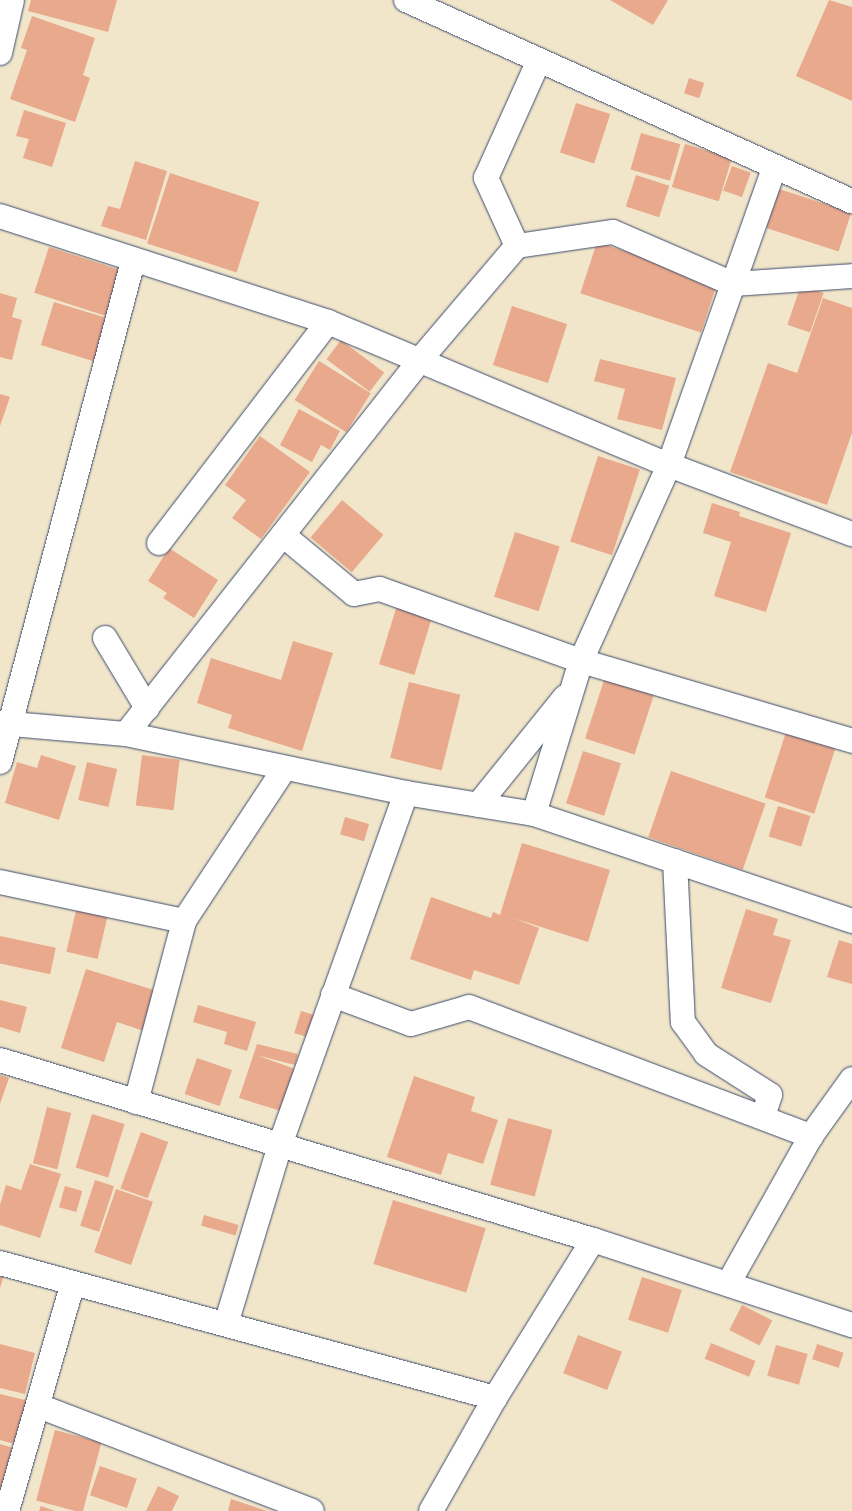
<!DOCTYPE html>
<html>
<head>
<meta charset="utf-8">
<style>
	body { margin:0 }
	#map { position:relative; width:852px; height:1511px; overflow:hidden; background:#f1e6ca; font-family:Mali,sans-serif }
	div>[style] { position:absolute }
	.building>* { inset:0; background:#e9a98c; transform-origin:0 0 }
	.roads { filter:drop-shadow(0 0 1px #3b4a6e) drop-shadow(0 0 1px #3b4a6e) }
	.minor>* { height:24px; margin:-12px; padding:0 12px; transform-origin:12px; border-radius:12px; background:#fff }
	span { translate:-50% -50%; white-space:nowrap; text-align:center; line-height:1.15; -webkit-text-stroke:4.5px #fdfcf7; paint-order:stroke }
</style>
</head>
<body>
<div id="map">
	<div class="building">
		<div style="clip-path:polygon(31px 0,117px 0,108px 32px,28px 11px)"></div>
		<div style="clip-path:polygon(610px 0,668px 0,653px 25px)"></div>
		<div style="clip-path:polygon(829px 0,852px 7px,852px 101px,796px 76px)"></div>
		<div style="clip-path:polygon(32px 16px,95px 38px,83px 75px,90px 78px,75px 122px,10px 99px,27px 50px,21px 48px)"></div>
		<div style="left:689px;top:78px;width:16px;height:16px;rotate:18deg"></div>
		<div style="left:576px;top:103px;width:36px;height:52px;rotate:18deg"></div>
		<div style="clip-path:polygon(24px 110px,66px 123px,52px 167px,23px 158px,29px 139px,16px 136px)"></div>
		<div style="left:641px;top:133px;width:41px;height:38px;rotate:16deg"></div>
		<div style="left:685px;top:144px;width:49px;height:45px;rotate:17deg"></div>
		<div style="clip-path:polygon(135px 161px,167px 171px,146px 240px,101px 226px,108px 206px,120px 209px)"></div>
		<div style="left:732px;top:166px;width:20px;height:26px;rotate:20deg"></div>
		<div style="left:170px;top:173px;width:94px;height:74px;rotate:18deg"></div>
		<div style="left:636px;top:175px;width:35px;height:33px;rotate:18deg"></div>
		<div style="left:779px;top:189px;width:76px;height:41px;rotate:18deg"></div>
		<div style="left:597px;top:242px;width:127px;height:54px;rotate:18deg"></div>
		<div style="left:49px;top:247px;width:78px;height:48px;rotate:18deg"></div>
		<div style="left:801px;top:285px;width:24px;height:42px;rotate:19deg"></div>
		<div style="clip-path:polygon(0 293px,17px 298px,12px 317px,22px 320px,12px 360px,0 357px)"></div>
		<div style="clip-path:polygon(823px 298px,852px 308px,852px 433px,827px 505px,730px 472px,768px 363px,797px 373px)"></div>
		<div style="left:54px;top:302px;width:56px;height:45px;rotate:17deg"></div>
		<div style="left:512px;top:306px;width:58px;height:62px;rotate:18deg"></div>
		<div style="left:341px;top:340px;width:54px;height:24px;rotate:37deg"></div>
		<div style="clip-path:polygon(600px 359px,676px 378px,662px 430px,617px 419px,625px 389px,594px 381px)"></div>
		<div style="left:319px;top:361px;width:61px;height:46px;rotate:32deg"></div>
		<div style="clip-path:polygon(0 394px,10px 397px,0 426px)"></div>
		<div style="clip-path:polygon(299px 409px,340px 431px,330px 450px,321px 445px,312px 462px,280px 445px)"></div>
		<div style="clip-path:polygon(260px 436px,310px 472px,261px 539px,232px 518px,246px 500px,225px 485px)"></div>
		<div style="left:598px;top:456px;width:44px;height:90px;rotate:18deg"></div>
		<div style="left:342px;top:500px;width:54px;height:49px;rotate:40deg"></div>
		<div style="clip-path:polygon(712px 503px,740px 512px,739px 516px,791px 533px,766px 612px,714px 596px,731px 542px,703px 533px)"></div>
		<div style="left:515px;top:532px;width:47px;height:68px;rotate:18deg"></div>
		<div style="clip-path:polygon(169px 548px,218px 580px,194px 618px,163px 598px,167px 593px,148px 581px)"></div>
		<div style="left:398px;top:602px;width:37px;height:65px;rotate:17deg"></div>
		<div style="clip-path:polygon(293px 641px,333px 653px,302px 751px,228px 728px,232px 715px,197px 703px,211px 658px,281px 680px)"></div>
		<div style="left:607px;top:671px;width:52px;height:71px;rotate:18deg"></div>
		<div style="left:409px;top:682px;width:53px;height:78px;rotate:14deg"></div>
		<div style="left:786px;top:732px;width:52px;height:69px;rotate:18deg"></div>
		<div style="left:583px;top:751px;width:40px;height:55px;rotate:18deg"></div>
		<div style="clip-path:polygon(41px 755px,76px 766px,59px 820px,5px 803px,17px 762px,37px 768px)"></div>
		<div style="left:142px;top:755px;width:38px;height:51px;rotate:7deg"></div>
		<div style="left:87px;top:762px;width:31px;height:39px;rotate:13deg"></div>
		<div style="left:671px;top:771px;width:100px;height:70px;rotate:19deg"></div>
		<div style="left:778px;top:806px;width:34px;height:32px;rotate:17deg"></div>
		<div style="left:345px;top:817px;width:25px;height:18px;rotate:16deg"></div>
		<div style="clip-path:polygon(522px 843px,610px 870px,588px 942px,513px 918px,539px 928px,519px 985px,474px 970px,471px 980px,410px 959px,431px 897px,491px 918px,493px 912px,500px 915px)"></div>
		<div style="left:77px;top:906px;width:32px;height:47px;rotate:13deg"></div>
		<div style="clip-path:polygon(746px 909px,778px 919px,773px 935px,791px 940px,771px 1003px,721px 988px)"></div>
		<div style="left:0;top:936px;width:57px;height:27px;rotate:12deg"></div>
		<div style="clip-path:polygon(839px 940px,852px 944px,852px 984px,827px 977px)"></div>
		<div style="clip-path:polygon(86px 969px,157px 991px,144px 1031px,117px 1022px,104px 1062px,61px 1048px)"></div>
		<div style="clip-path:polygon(0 1000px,27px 1007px,20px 1033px,0 1027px)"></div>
		<div style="clip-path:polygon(198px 1005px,256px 1022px,247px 1051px,224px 1044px,227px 1032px,193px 1022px)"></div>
		<div style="left:301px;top:1011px;width:17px;height:23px;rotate:17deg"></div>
		<div style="clip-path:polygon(257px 1044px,298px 1054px,295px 1065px,256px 1055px,295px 1069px,281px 1111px,239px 1098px)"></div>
		<div style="left:197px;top:1058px;width:37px;height:38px;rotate:19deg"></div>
		<div style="clip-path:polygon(0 1075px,9px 1078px,0 1104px)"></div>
		<div style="clip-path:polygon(414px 1076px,475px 1097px,471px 1111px,498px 1120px,483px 1164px,448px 1153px,441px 1175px,387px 1157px)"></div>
		<div style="left:47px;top:1107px;width:25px;height:58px;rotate:14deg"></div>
		<div style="left:92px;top:1114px;width:34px;height:56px;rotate:17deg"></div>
		<div style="left:508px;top:1118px;width:46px;height:69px;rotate:15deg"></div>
		<div style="left:141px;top:1132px;width:29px;height:60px;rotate:20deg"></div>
		<div style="clip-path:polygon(30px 1164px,61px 1174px,40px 1238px,0 1225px,0 1205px,6px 1185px,21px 1190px)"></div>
		<div style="left:95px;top:1180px;width:20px;height:48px;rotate:18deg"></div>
		<div style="left:65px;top:1186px;width:18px;height:22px;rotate:16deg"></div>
		<div style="left:116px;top:1189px;width:39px;height:67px;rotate:19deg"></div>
		<div style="left:393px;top:1200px;width:97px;height:67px;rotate:17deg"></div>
		<div style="left:204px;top:1215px;width:36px;height:11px;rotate:16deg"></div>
		<div style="clip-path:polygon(0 1270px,5px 1272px,0 1288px)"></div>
		<div style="left:642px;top:1277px;width:42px;height:45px;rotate:18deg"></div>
		<div style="left:742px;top:1305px;width:34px;height:28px;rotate:27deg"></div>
		<div style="left:578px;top:1335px;width:47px;height:41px;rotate:21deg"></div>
		<div style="left:711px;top:1343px;width:48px;height:17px;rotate:22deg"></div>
		<div style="clip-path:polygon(0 1344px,35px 1353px,25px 1394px,0 1388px)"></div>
		<div style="left:817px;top:1344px;width:28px;height:16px;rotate:18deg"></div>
		<div style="left:776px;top:1345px;width:33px;height:32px;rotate:16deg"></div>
		<div style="clip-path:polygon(0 1394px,33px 1402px,22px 1446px,0 1440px)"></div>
		<div style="left:55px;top:1430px;width:48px;height:73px;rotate:15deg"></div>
		<div style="clip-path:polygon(0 1444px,13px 1448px,0 1491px)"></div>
		<div style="left:100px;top:1466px;width:39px;height:31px;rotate:19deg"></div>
		<div style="clip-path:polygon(158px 1486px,179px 1496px,172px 1511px,146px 1511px)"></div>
		<div style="clip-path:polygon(231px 1499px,267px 1511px,228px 1511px)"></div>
		<div style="clip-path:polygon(41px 1506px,55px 1511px,39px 1511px)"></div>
	</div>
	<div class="roads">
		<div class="minor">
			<div style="left:406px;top:0;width:489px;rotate:24.3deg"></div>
			<div style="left:0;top:53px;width:54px;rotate:-77.2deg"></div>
			<div style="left:0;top:216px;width:345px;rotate:17.9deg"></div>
			<div style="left:328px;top:322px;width:370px;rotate:22.8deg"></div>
			<div style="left:669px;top:465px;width:196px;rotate:20.7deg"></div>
			<div style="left:517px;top:246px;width:75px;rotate:-114.5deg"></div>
			<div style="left:486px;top:178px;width:129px;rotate:-65.8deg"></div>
			<div style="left:283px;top:535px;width:92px;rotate:39.7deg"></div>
			<div style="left:354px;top:594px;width:26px;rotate:-11deg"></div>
			<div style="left:380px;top:589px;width:214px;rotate:19.7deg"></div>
			<div style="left:581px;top:661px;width:283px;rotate:16.4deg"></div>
			<div style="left:159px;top:543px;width:278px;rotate:-52.6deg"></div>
			<div style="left:105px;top:638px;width:82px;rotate:59deg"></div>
			<div style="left:0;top:723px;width:126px;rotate:5deg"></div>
			<div style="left:126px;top:734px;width:286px;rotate:11.9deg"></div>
			<div style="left:406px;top:793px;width:130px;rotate:9.3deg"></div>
			<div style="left:534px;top:814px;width:336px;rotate:18.6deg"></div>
			<div style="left:126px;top:734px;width:474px;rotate:-51.8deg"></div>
			<div style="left:419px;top:361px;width:151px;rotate:-49.6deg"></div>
			<div style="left:517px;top:246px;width:97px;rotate:-8.3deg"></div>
			<div style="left:613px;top:232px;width:131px;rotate:23.4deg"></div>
			<div style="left:733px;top:284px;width:119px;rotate:-3.8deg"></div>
			<div style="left:0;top:762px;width:518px;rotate:-75.13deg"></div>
			<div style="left:478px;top:805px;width:139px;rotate:-51.1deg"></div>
			<div style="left:534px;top:814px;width:160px;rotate:-72.9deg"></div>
			<div style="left:581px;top:661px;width:215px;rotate:-65.8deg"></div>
			<div style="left:669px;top:465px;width:315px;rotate:-70.5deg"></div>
			<div style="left:675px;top:861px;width:161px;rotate:87.2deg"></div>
			<div style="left:683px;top:1022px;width:39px;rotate:54deg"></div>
			<div style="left:706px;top:1054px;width:76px;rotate:32.6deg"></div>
			<div style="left:770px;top:1095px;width:23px;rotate:108deg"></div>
			<div style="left:0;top:882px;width:188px;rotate:12deg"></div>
			<div style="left:333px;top:995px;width:83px;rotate:20.4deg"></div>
			<div style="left:411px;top:1024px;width:60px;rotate:-16.3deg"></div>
			<div style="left:469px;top:1007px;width:366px;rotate:20.7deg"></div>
			<div style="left:0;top:1060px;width:620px;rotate:16.89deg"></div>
			<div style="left:593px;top:1240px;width:273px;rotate:18.2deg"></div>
			<div style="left:136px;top:1102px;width:187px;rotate:-75.1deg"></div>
			<div style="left:184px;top:921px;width:183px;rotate:-56.6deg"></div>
			<div style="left:0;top:1263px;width:513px;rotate:15.26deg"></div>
			<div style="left:728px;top:1284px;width:170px;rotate:-60.7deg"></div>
			<div style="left:811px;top:1136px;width:70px;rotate:-54.3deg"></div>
			<div style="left:226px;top:1324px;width:187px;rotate:-73.2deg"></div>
			<div style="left:280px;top:1145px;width:374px;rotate:-70.3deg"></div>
			<div style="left:39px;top:1406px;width:292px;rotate:21deg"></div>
			<div style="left:7px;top:1511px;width:237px;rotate:-73.9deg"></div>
			<div style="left:431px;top:1511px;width:130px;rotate:-60.5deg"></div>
			<div style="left:495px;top:1398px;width:186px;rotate:-58.2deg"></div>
		</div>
	</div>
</div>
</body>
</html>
